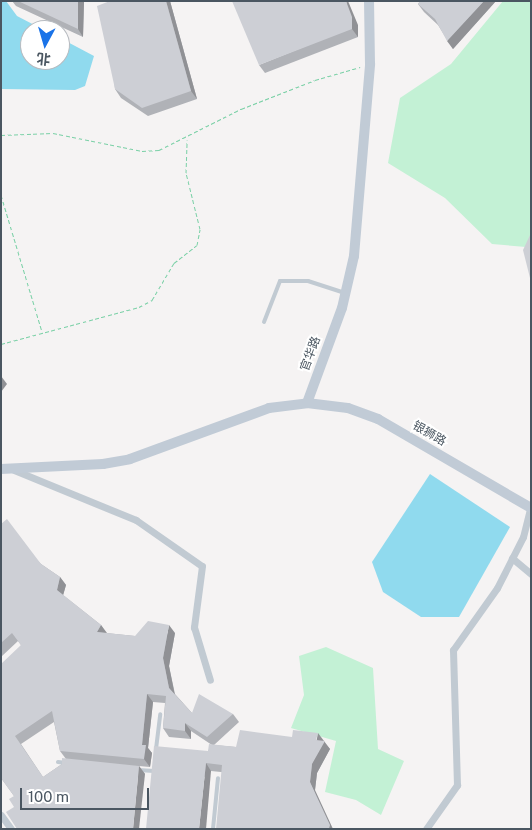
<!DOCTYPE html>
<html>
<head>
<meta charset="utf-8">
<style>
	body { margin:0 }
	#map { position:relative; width:532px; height:830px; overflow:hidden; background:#f5f3f3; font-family:"Public Sans","Noto Sans SC",sans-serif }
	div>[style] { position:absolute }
	.green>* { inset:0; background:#c3f1d5 }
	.water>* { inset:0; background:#90daee }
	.path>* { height:1px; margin-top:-0.5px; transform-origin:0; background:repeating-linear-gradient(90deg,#7ad0a6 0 4px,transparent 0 6.5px) }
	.service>* { height:4px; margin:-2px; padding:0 2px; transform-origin:2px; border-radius:2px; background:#c1cad2 }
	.minor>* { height:7px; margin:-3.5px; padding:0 3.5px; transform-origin:3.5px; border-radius:3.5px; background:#c1cad2 }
	.secondary>* { height:10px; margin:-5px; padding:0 5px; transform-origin:5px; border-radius:5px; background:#c1cbd6 }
	.wall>* { inset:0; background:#b0b2b7 }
	.shaded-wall>* { inset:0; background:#909195 }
	.building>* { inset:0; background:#cdcfd5 }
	span { translate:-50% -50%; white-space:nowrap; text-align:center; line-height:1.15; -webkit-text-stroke:4px #fff; paint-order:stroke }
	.street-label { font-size:12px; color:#4a5661 }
	.frame { position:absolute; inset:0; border:2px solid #4a5661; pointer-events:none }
	.north { position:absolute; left:20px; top:20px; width:50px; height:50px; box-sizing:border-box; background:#fff; border:1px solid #b7bbc0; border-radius:50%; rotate:186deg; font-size:14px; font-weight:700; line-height:20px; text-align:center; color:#4a5661 }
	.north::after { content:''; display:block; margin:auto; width:18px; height:22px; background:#1a73e8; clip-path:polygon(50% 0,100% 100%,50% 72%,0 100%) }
	.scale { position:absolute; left:20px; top:788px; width:129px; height:22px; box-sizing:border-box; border:2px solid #4a5661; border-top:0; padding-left:6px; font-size:15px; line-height:18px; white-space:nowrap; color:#4a5661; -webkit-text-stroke:4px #fff; paint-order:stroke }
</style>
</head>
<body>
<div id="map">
	<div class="green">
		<div style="clip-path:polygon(503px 1px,531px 1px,531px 237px,526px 247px,492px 244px,445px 198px,388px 163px,400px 98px,451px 64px)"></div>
		<div style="clip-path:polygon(326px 647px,373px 668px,378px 749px,404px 761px,381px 815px,356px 800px,325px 792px,336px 741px,291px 728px,304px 695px,299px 656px)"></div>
	</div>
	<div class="water">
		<div style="clip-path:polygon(1px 1px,6px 1px,17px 16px,44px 30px,30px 30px,30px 60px,60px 60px,60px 38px,94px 56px,85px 86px,75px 90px,1px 89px)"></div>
		<div style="clip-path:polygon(430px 474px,510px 527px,459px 617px,421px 617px,383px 592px,372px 562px)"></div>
	</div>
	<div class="path">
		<div style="left:1px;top:135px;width:52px;rotate:-2.2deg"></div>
		<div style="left:53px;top:133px;width:91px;rotate:11.4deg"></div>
		<div style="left:142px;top:151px;width:17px;rotate:-3deg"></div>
		<div style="left:159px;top:150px;width:92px;rotate:-26.6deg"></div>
		<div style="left:241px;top:109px;width:79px;rotate:-21.4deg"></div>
		<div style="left:315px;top:80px;width:47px;rotate:-16.1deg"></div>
		<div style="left:1px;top:195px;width:143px;rotate:73.3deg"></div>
		<div style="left:1px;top:344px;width:143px;rotate:-15deg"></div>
		<div style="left:139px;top:307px;width:15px;rotate:-28deg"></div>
		<div style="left:152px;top:300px;width:43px;rotate:-59.3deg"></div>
		<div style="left:174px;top:263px;width:29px;rotate:-38deg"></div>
		<div style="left:197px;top:245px;width:16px;rotate:-79deg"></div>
		<div style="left:200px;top:229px;width:58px;rotate:-104deg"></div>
		<div style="left:186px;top:173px;width:33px;rotate:-88deg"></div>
	</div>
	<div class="service">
		<div style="left:264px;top:322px;width:44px;rotate:-68.7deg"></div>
		<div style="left:280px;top:281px;width:28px"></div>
		<div style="left:308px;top:281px;width:38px;rotate:18deg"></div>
		<div style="left:156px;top:749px;width:35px;rotate:-83deg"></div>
		<div style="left:58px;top:762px;width:9px;rotate:6deg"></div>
		<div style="left:138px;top:770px;width:16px;rotate:4deg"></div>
		<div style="left:213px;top:829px;width:51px;rotate:-84.4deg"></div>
	</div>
	<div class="minor">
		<div style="left:14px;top:470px;width:132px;rotate:22.3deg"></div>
		<div style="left:136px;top:520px;width:80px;rotate:34.9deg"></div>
		<div style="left:202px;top:566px;width:62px;rotate:97.5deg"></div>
		<div style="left:194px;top:627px;width:55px;rotate:73.2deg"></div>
		<div style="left:512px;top:558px;width:25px;rotate:40deg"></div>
		<div style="left:1px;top:815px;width:17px;rotate:54deg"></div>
		<div style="left:426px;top:829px;width:54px;rotate:-54.8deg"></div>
		<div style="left:457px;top:785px;width:135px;rotate:-91.7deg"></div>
		<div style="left:453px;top:650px;width:76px;rotate:-54.6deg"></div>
		<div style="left:497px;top:588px;width:57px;rotate:-63deg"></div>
		<div style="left:523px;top:537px;width:30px;rotate:-76deg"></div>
	</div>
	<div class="secondary">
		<div style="left:307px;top:403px;width:101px;rotate:-69.8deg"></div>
		<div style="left:342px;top:308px;width:53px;rotate:-77deg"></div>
		<div style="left:354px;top:256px;width:193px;rotate:-85.2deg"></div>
		<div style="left:370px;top:64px;width:63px;rotate:-90.9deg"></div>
		<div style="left:1px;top:469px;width:102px;rotate:-2.8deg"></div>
		<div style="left:103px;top:464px;width:27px;rotate:-10deg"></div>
		<div style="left:130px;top:459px;width:148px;rotate:-20.1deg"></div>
		<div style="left:269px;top:408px;width:38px;rotate:-7deg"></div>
		<div style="left:307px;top:403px;width:41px;rotate:7deg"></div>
		<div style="left:348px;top:408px;width:32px;rotate:20deg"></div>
		<div style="left:378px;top:419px;width:177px;rotate:30.2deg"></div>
	</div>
	<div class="wall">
		<div style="clip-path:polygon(12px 1px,170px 1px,197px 99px,148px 116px,121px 98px,115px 89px,107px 2px,84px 2px,83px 37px,16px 6px)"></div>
		<div style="clip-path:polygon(420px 1px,496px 1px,453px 49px,438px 25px,424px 12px,418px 4px)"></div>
		<div style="clip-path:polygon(358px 25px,358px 37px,265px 73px,259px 65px)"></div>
		<div style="clip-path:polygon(evenodd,1px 524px,41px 564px,60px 577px,66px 585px,63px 595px,101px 625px,106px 633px,135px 636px,175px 633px,169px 666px,175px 694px,192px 713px,233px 714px,239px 722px,214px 745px,236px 747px,292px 737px,323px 741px,330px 749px,317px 773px,315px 790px,221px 772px,211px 771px,146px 829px,208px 751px,212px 745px,191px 731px,191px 739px,169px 737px,163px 728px,165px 703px,153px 702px,148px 748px,152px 753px,150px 767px,139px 766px,145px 774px,14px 807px,14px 796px,1px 778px,21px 645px,18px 641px,1px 657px,1px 524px,54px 722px,60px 751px,66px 759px,62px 764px,43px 777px,21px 744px,54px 722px)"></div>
	</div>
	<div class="shaded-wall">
		<div style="clip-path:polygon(78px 1px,84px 2px,83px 37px,78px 29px)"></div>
		<div style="clip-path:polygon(166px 1px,170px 1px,197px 99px,191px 91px)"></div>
		<div style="clip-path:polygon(346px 1px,348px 1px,358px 25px,358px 37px,352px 29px)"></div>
		<div style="clip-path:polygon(484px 1px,496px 1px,453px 49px,447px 41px)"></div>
		<div style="clip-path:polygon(1px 376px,7px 384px,1px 392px)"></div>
		<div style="clip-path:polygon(60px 577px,66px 585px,62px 599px,57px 590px)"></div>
		<div style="clip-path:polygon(101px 625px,107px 633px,97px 632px)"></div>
		<div style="clip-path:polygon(169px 625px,175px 633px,169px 666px,175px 696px,169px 688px,163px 658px)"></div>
		<div style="clip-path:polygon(147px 694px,153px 702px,148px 748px,152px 753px,150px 767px,144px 759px,142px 745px)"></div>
		<div style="clip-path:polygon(185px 723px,191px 731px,191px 739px,185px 731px)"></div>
		<div style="clip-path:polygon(318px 733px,330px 749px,317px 773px,315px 790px,333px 829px,329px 829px,310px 782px,312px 764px)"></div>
		<div style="clip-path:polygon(206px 763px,211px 771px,206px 829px,199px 829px)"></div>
		<div style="clip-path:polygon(139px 766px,145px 774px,139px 829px,133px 829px)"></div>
	</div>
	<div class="building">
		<div style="clip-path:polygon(18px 1px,78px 1px,78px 29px)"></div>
		<div style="clip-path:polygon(110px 1px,166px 1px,191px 91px,142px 108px,115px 89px,97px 6px)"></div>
		<div style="clip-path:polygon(232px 1px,346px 1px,352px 17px,352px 29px,259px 65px)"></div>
		<div style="clip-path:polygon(420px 1px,484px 1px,447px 41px,435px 19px,418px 4px)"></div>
		<div style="clip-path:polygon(531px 233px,531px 278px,530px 278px,523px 250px)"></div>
		<div style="clip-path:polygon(7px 519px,41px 564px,60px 577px,57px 590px,101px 625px,97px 632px,135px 636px,148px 621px,169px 625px,163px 658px,169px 688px,192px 713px,199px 694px,233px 714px,207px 737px,185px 723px,185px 731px,163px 728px,166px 696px,147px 694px,142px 745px,146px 745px,144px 759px,60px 751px,52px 711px,15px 736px,43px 777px,62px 764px,62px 758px,139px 766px,133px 829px,17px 829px,6px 812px,14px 807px,9px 799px,14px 796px,1px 778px,1px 664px,21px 645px,12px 633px,1px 643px,1px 524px)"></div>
		<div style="clip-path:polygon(240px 730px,292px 737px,293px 730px,318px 733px,316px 740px,325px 741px,312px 764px,310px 782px,330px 825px,329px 829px,216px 829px,222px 765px,206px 763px,199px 829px,146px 829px,154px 746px,208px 751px,209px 744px,236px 747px)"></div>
	</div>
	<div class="street-label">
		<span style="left:311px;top:354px;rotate:-70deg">官华路</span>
		<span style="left:429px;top:434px;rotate:30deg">银狮路</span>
	</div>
	<div class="frame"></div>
	<div class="north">北</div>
	<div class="scale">100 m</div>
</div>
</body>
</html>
